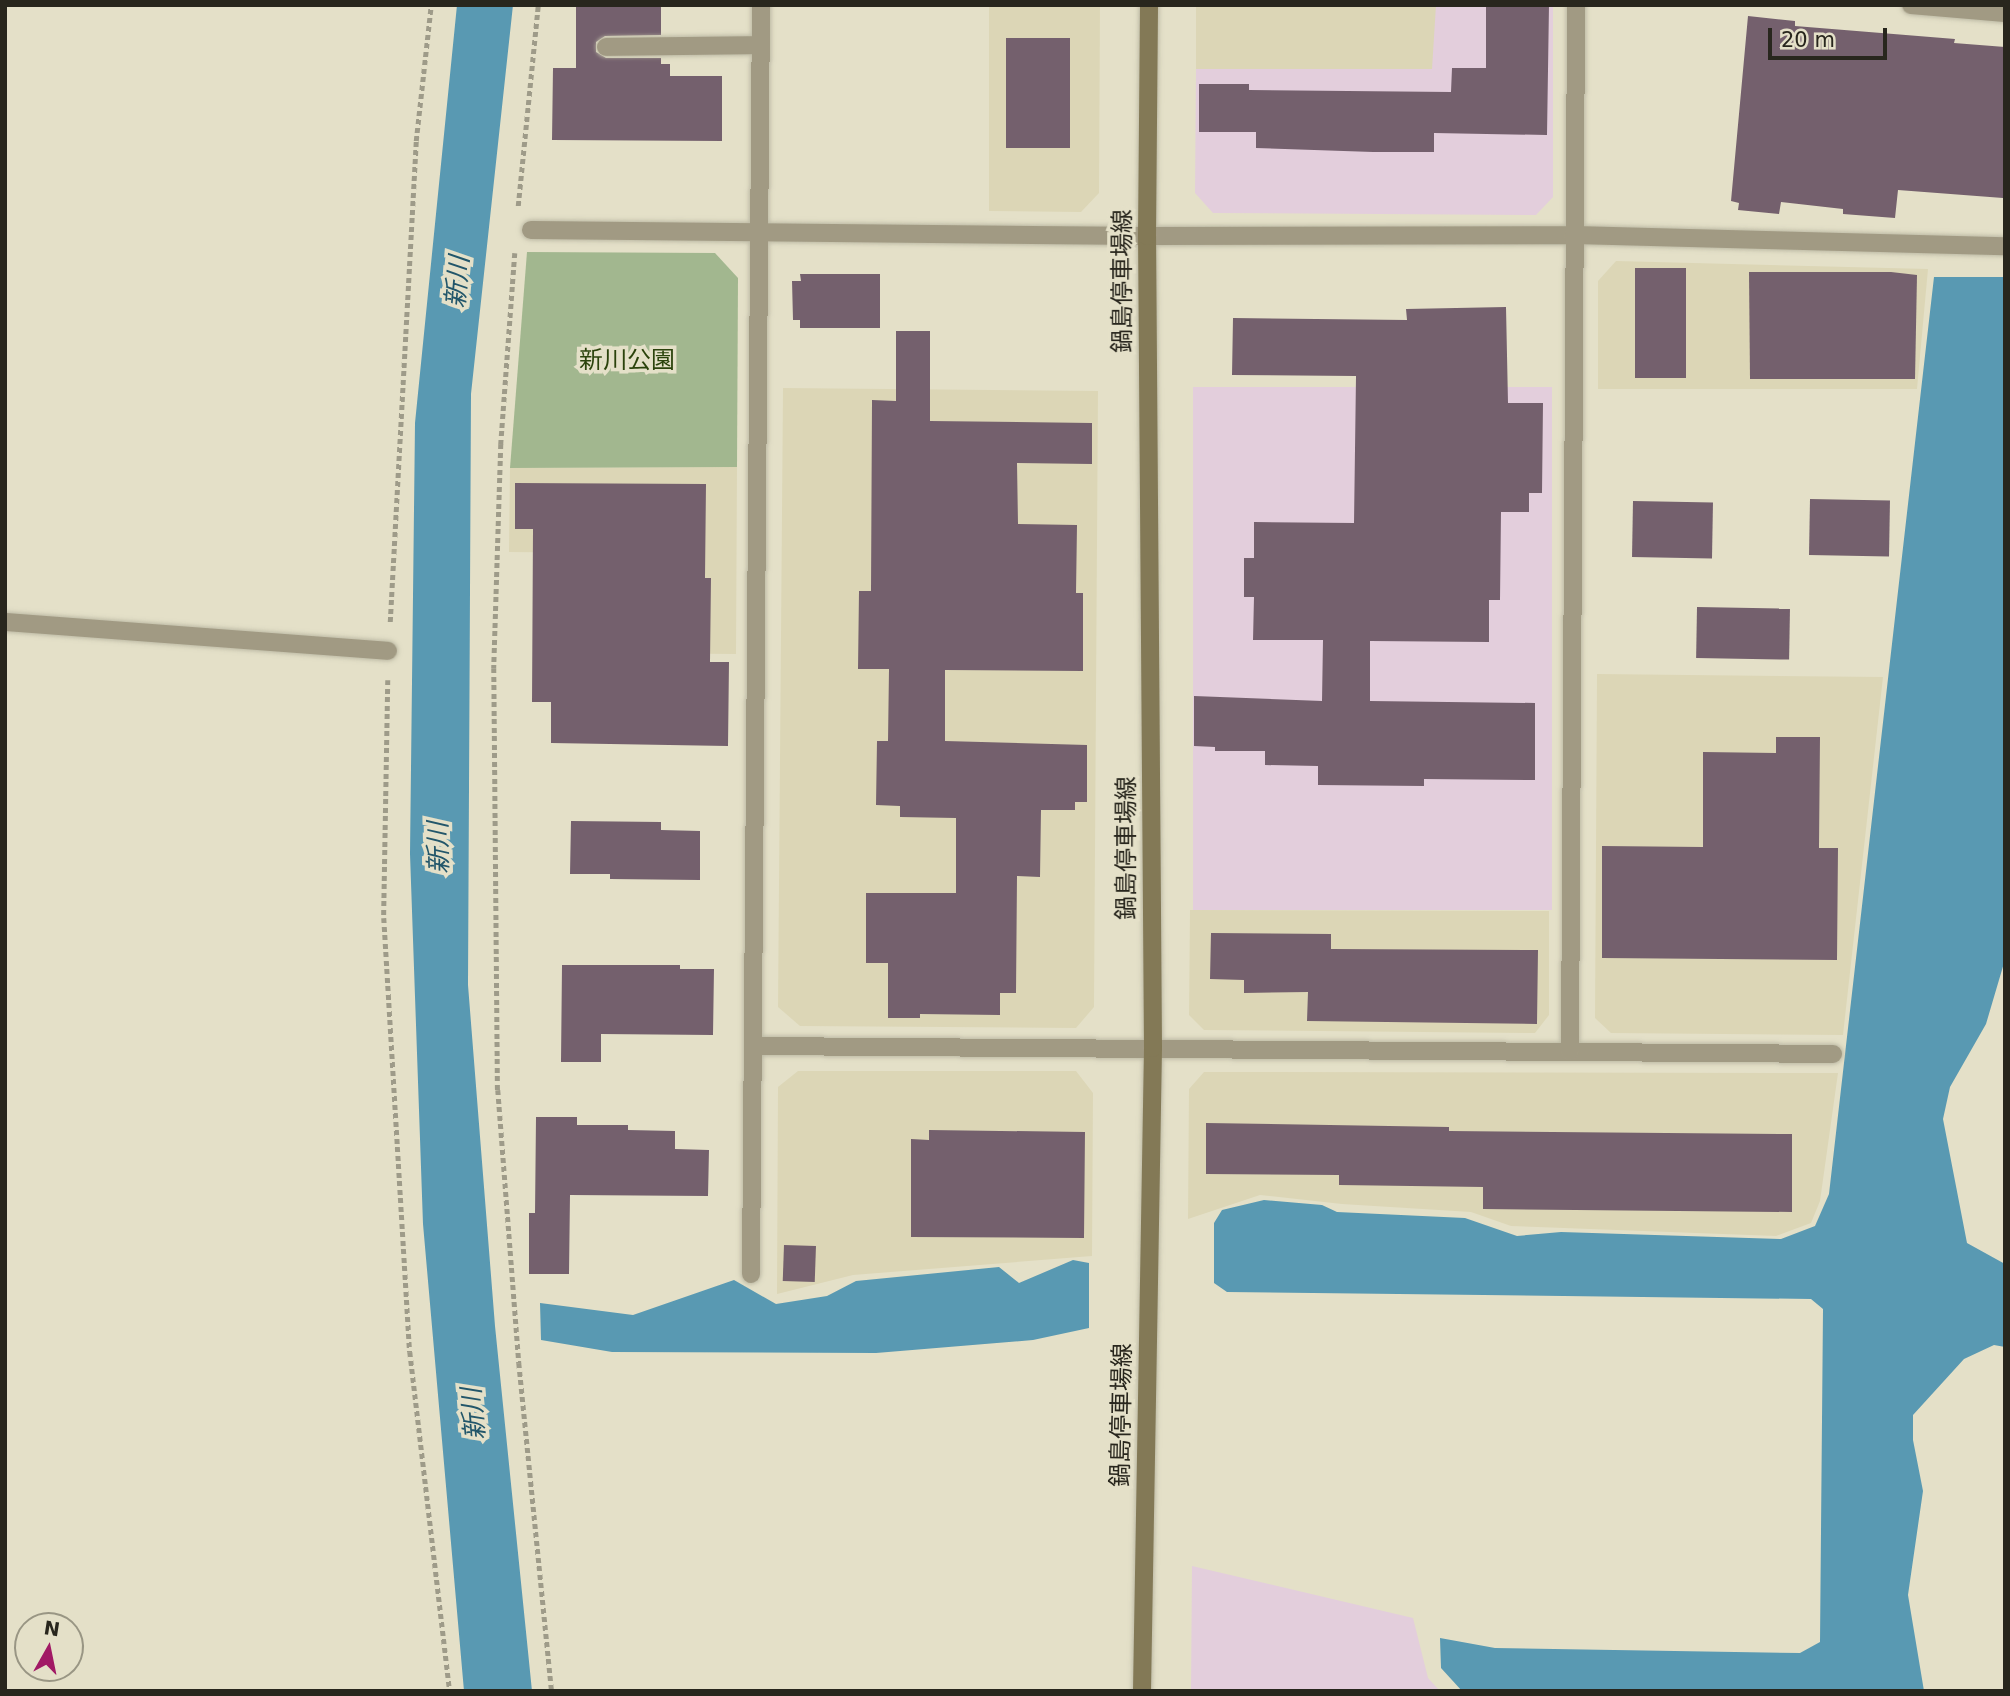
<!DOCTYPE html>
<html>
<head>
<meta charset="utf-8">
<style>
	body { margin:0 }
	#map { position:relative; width:2010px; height:1696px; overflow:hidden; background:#e4e0c8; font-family:"DejaVu Sans","Noto Sans JP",sans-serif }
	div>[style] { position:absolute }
	.built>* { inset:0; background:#dcd6b6; transform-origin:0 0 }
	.industrial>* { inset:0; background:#e3cedc; transform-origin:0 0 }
	.green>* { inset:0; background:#a2b78f }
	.water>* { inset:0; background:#5999b2 }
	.building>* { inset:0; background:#74606d; transform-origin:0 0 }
	.path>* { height:4.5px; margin-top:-2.25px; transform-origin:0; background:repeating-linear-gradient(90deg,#9e9b89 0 5px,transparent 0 8.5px) }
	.roads { filter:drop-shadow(0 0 2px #bebba6) drop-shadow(0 0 2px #bebba6) }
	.minor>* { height:18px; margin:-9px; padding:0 9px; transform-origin:9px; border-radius:9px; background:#a19a83 }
	.secondary>* { height:18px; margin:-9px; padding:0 9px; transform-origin:9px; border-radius:9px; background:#837956 }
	span { translate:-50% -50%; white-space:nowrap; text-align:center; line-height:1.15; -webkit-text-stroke:7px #e4e0c8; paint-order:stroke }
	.street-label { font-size:24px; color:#28261d }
	.park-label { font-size:24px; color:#2b430c }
	.water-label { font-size:26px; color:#22566a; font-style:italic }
	.frame { position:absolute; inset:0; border:7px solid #28261d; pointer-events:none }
	.north { position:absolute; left:14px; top:1612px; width:70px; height:70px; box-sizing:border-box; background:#e4e0c8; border:2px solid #999684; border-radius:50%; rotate:9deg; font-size:19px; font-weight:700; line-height:28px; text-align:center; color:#28261d }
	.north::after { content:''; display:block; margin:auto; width:24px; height:32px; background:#a11965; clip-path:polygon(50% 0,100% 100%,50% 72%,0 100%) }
	.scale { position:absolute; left:1768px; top:28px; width:119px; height:32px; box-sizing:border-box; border:4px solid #28261d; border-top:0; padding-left:9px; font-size:21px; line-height:24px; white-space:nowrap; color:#28261d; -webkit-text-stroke:5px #e4e0c8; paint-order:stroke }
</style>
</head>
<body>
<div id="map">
	<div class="built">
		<div style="clip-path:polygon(989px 5px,1100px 5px,1099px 193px,1081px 212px,989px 211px)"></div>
		<div style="left:1196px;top:5px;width:240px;height:64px"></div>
		<div style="clip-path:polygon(1616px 261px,1928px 269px,1917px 389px,1598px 389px,1598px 281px)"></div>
		<div style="clip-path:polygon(783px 388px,1098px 391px,1094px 1007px,1076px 1028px,800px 1026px,778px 1007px)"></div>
		<div style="clip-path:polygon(737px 467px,736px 654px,615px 653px,619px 553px,509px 552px,510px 468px)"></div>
		<div style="clip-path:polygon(1597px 674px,1883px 677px,1843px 1035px,1611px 1033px,1595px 1018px)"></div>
		<div style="clip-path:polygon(1190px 910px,1549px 911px,1549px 1015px,1535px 1033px,1204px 1030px,1189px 1015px)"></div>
		<div style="clip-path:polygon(798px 1071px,1076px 1071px,1093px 1093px,1092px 1256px,853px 1275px,777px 1294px,778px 1087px)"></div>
		<div style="clip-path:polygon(1204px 1072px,1838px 1073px,1820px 1201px,1811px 1223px,1776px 1236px,1511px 1226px,1471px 1212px,1342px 1204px,1260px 1195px,1188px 1219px,1189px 1089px)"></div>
	</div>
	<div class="industrial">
		<div style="clip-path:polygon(1436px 5px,1553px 5px,1553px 197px,1536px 215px,1213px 213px,1195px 193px,1196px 69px,1432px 69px)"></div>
		<div style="left:1193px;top:387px;width:359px;height:523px"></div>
		<div style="clip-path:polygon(1192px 1566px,1413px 1618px,1428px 1678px,1440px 1691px,1191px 1691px)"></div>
	</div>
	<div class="green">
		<div style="clip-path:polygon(527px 252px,715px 253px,738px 278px,737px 467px,510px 468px)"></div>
	</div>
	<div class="water">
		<div style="clip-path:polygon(457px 5px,513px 5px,471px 394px,468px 985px,495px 1326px,532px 1691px,464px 1691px,423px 1224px,410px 854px,415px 423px)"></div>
		<div style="clip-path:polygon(1934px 277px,2005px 277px,2004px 963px,1986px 1024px,1950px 1087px,1943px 1119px,1967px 1243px,2005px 1264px,2005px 1347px,1994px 1345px,1964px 1359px,1913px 1415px,1913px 1440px,1923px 1491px,1908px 1595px,1924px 1691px,1462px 1691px,1441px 1668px,1440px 1638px,1495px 1648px,1800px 1653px,1820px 1642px,1823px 1309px,1811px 1299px,1227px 1292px,1214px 1283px,1214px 1223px,1222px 1210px,1264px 1200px,1322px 1205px,1337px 1212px,1465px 1218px,1517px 1236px,1561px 1232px,1781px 1239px,1815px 1226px,1829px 1194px)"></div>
		<div style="clip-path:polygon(1073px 1260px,1089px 1263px,1089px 1328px,1033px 1340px,876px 1353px,612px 1352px,541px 1340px,540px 1303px,633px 1315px,734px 1280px,776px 1304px,827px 1296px,856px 1281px,999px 1267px,1019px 1283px)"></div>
	</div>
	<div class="building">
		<div style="clip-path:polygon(576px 5px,661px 5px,661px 35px,605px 36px,596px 42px,596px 52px,606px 58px,661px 58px,661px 64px,670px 64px,670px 76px,722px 76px,722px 141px,552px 140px,553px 68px,576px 68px)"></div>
		<div style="clip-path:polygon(1486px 5px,1549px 5px,1547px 135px,1434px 133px,1434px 152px,1373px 152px,1256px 148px,1256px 132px,1199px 132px,1199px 84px,1249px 84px,1249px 90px,1451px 92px,1452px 68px,1486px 68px)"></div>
		<div style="clip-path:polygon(1748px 16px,1795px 21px,1795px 26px,1955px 39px,1954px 43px,2005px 47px,2003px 198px,1898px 190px,1895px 218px,1843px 214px,1843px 209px,1781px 202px,1779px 214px,1738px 210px,1739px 203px,1731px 201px)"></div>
		<div style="left:1006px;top:38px;width:64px;height:110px"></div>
		<div style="left:1635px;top:268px;width:51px;height:110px"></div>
		<div style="clip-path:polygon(1749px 272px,1891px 272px,1917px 275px,1915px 379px,1750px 379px)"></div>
		<div style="clip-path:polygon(800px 274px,880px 274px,880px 328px,800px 328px,800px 320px,793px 320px,792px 281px,801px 281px)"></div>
		<div style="clip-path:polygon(1506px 307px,1508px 403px,1543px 403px,1542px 493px,1529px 493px,1529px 512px,1501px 512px,1500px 600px,1489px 600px,1489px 642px,1370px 641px,1370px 701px,1535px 703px,1535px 780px,1424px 779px,1424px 786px,1318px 785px,1318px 766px,1265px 765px,1265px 751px,1215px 751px,1215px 747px,1194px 746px,1194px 696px,1322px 701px,1323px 640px,1253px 640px,1254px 597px,1244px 597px,1244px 558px,1254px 558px,1254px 522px,1354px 523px,1356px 376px,1232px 375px,1233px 318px,1407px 320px,1406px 309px)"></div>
		<div style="clip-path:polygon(896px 331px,930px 331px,930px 421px,1092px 423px,1092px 464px,1017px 463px,1018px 524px,1077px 525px,1076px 593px,1083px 593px,1083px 671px,945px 670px,945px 741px,1087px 745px,1087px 802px,1075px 802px,1075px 810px,1041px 810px,1040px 877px,1017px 876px,1016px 993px,1000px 993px,1000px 1015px,920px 1014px,920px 1018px,888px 1018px,888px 963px,866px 963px,866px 893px,956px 893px,956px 818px,900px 817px,900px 806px,876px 805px,877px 741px,888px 741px,889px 669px,858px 669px,859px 591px,871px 591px,872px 400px,896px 401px)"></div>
		<div style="clip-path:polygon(515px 483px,706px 484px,705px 578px,711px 578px,710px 662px,729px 662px,728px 746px,551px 743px,551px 702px,532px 702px,533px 529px,515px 529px)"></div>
		<div style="left:1810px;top:499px;width:80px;height:56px;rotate:1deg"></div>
		<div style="left:1633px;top:501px;width:80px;height:56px;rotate:1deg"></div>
		<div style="left:1697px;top:607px;width:93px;height:51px;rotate:1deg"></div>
		<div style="clip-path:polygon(1776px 737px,1820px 737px,1819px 848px,1838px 848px,1837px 960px,1602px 958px,1602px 846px,1703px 847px,1703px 752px,1776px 753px)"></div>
		<div style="clip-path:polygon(571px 821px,661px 822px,661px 830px,700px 831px,700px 880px,610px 879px,610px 874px,570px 874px)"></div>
		<div style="clip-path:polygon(1211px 933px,1331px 934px,1331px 949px,1538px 950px,1537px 1024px,1307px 1021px,1308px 992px,1244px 993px,1244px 980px,1210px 979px)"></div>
		<div style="clip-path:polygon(562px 965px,680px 965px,680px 969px,714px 969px,713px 1035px,601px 1034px,601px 1062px,561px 1062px)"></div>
		<div style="clip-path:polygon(536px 1117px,577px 1117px,577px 1125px,628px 1125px,628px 1130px,675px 1131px,675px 1149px,709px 1150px,708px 1196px,570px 1195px,569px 1274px,529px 1274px,529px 1213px,535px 1213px)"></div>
		<div style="clip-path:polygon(1206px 1123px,1449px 1127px,1449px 1131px,1792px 1134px,1792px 1212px,1483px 1209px,1483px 1187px,1339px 1185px,1339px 1175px,1206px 1174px)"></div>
		<div style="clip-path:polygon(929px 1130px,1085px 1132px,1084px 1238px,911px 1237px,911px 1139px,929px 1140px)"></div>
		<div style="left:784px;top:1245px;width:32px;height:36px;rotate:2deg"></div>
	</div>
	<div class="path">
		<div style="left:518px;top:206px;width:202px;rotate:-84.3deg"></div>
		<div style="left:515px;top:253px;width:192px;rotate:94.2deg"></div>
		<div style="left:501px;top:444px;width:224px;rotate:91.8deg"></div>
		<div style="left:494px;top:668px;width:422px;rotate:89.5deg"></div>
		<div style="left:498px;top:1090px;width:274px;rotate:85.6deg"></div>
		<div style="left:519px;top:1363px;width:330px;rotate:84.3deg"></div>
		<div style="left:390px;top:622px;width:482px;rotate:-86.9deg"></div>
		<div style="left:416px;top:141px;width:137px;rotate:-83.7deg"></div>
		<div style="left:388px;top:680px;width:238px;rotate:91deg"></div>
		<div style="left:384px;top:918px;width:435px;rotate:86.6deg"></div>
		<div style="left:410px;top:1352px;width:341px;rotate:83.3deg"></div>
	</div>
	<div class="roads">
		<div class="minor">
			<div style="left:1911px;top:5px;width:94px;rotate:4.9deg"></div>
			<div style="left:606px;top:47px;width:154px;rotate:-0.7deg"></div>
			<div style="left:531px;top:230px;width:616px;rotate:0.56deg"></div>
			<div style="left:1147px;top:236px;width:427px;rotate:-0.1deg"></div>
			<div style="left:1574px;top:235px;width:431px;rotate:1.5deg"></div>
			<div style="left:5px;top:622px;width:384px;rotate:4.3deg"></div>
			<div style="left:754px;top:1046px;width:1079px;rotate:0.42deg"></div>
			<div style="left:1570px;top:1051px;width:1046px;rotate:-89.67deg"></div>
			<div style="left:751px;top:1274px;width:1269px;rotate:-89.55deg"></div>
		</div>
		<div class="secondary">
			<div style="left:1142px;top:1691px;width:643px;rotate:-89.02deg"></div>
			<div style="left:1153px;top:1048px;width:812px;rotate:-90.42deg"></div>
			<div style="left:1147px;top:236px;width:231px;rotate:-89.5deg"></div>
		</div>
	</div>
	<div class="street-label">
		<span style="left:1123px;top:281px;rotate:-90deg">鍋島停車場線</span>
		<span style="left:1127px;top:848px;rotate:-90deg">鍋島停車場線</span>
		<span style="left:1122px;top:1415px;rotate:-89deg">鍋島停車場線</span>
	</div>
	<div class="park-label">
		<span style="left:627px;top:361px">新川公園</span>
	</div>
	<div class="water-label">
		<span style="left:458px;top:282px;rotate:-85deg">新川</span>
		<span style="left:439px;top:848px;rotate:-91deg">新川</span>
		<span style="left:474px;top:1414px;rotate:-95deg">新川</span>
	</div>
	<div class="frame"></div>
	<div class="north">N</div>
	<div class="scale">20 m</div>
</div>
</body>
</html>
